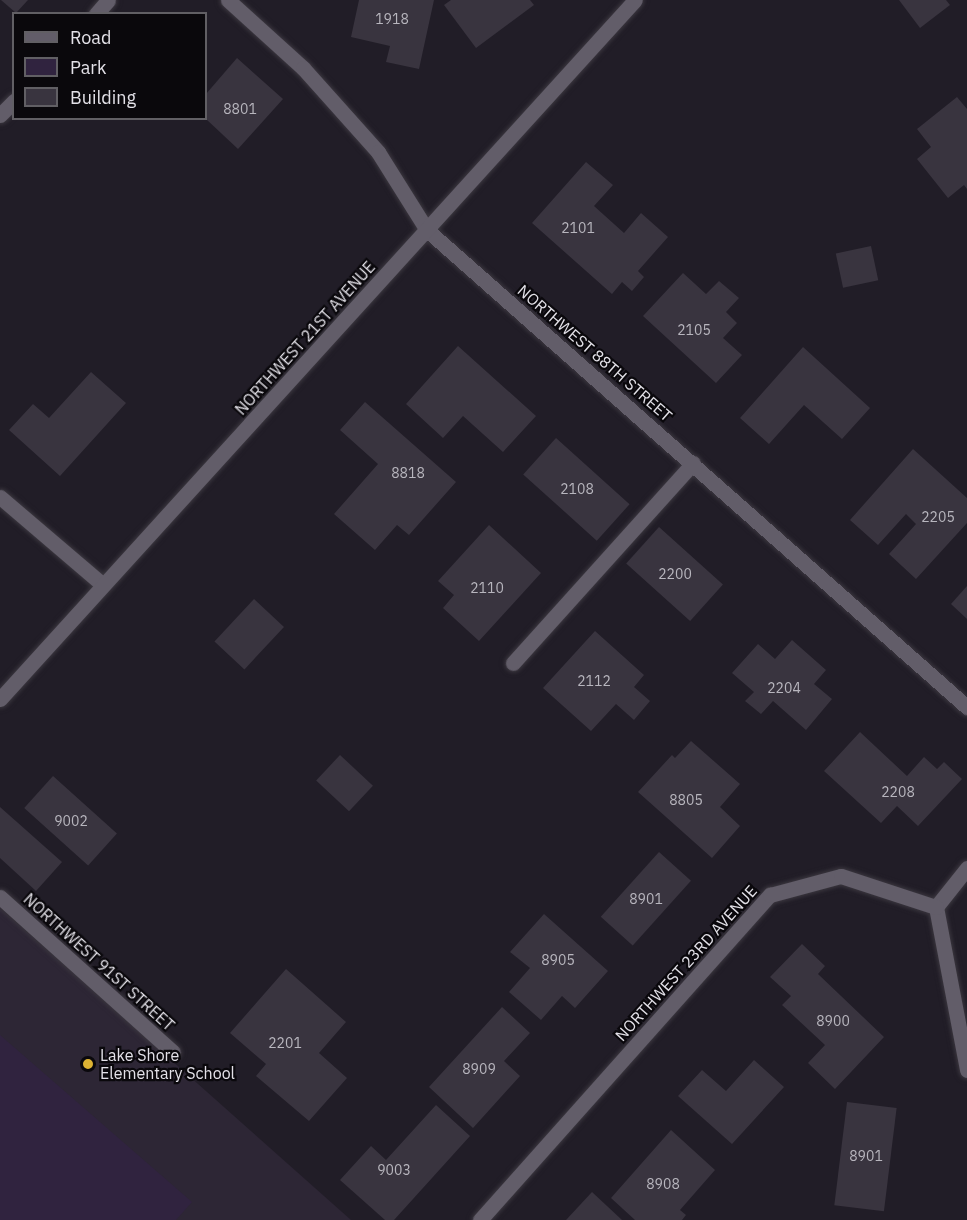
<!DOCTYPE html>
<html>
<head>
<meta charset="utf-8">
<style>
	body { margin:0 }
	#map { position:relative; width:967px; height:1220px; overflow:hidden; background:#211d27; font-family:"IBM Plex Sans",sans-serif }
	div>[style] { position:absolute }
	.built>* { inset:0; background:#2d2635 }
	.green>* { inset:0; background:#30233f }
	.building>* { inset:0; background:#39343f; transform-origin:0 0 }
	.roads { filter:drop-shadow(0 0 2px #3b373f) drop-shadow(0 0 2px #3b373f) }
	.service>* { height:15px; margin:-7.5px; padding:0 7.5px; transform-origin:7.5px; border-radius:7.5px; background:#625d69 }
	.minor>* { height:15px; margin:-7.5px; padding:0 7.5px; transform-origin:7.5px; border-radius:7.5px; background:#625d69 }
	.tertiary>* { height:15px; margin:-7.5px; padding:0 7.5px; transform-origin:7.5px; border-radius:7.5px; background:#625d69 }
	.dots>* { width:16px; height:16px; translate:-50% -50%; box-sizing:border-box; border:3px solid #0a080c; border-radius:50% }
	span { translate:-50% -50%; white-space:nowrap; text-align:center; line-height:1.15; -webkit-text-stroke:4.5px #0a080c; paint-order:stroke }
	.number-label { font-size:14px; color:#b8b6be }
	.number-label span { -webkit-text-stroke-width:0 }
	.street-label { font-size:16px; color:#e3e1e8 }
	.poi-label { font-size:16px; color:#e3e1e8 }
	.left { translate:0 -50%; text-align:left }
	.legend { position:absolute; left:12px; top:12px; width:195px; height:108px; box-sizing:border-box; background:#0a080c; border:2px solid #615f64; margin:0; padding:8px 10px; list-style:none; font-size:18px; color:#e3e1e8 }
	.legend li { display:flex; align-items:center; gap:12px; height:30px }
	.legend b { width:30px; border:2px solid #615f64 }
</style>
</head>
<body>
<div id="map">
	<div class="built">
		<div style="clip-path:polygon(0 908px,351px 1220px,0 1220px)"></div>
	</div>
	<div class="green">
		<div style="clip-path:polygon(0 1035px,192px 1202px,176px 1220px,0 1220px)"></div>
	</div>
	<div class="building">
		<div style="clip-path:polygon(1px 0,28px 0,16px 13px)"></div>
		<div style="clip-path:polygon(359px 0,434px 0,419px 69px,386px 62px,390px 46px,351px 37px)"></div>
		<div style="clip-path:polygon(451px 0,530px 0,534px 5px,476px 48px,444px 5px)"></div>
		<div style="clip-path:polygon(899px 0,946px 0,950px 5px,920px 28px)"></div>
		<div style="clip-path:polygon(237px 58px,283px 99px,238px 149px,206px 119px,206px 94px)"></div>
		<div style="clip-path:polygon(957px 97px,967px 109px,967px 189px,964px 185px,948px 198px,917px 159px,931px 147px,917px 129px)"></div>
		<div style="clip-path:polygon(586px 162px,613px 185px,594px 206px,624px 233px,641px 213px,668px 237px,638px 271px,644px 277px,632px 291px,622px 282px,612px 294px,532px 223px)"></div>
		<div style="left:871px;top:246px;width:35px;height:36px;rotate:78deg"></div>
		<div style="clip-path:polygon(683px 273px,706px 294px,719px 281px,739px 298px,726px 312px,737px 323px,723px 338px,742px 355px,716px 383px,643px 316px)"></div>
		<div style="clip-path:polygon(458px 346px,536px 416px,503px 452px,463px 416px,443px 438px,406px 404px)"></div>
		<div style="clip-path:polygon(803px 347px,870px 408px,842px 439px,804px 405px,769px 444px,740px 418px)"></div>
		<div style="clip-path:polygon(91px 372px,126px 403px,60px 476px,9px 430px,33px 404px,49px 418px)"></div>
		<div style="clip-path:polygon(365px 402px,456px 482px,409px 535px,397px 525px,375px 550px,334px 514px,378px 464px,340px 430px)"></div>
		<div style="left:556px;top:438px;width:99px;height:49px;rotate:42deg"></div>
		<div style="clip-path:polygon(913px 449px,967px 498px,967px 523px,916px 579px,889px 554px,916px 524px,906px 514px,878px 545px,850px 520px)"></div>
		<div style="clip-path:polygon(489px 525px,541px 573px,479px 641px,443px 608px,454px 595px,438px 581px)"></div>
		<div style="left:659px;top:527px;width:86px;height:49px;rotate:42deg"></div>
		<div style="clip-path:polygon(967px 586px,967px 619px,951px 604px)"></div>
		<div style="left:254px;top:599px;width:41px;height:58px;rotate:43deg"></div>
		<div style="clip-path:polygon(595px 631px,644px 675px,634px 687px,650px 701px,634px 720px,616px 704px,591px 731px,543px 688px)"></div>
		<div style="clip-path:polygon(792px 640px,826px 670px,814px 684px,832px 699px,806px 730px,773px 701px,761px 714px,745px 701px,754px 692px,732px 673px,758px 644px,775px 659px)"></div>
		<div style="clip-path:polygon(860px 732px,907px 776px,924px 757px,937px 769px,944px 762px,962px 779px,918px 826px,897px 806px,881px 823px,824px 771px)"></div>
		<div style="clip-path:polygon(691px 741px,740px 784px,720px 807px,740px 826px,712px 858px,638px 792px,672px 755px,675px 758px)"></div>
		<div style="left:340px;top:755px;width:45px;height:35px;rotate:43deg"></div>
		<div style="left:53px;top:776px;width:86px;height:43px;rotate:42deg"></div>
		<div style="clip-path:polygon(0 807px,62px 862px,36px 891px,0 858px)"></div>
		<div style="left:659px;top:852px;width:43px;height:87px;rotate:42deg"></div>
		<div style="clip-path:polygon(544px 914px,608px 971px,575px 1008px,562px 996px,541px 1020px,509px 992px,530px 968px,510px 952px)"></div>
		<div style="clip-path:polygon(802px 944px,825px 966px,818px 974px,884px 1037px,835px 1089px,808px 1063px,825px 1045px,782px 1005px,791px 996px,770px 977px)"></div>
		<div style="clip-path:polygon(286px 969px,346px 1022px,319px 1053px,347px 1078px,309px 1121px,256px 1076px,266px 1064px,230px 1033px)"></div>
		<div style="clip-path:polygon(502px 1007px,530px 1033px,504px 1061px,520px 1076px,473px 1128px,429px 1087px)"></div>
		<div style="clip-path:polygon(754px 1060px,784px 1087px,732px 1144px,678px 1096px,702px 1070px,726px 1091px)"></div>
		<div style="left:847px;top:1102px;width:50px;height:104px;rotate:7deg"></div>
		<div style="clip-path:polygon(436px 1105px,470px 1136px,394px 1220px,385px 1220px,340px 1180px,371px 1146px,386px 1160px)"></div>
		<div style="clip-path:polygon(671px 1130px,715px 1170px,680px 1210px,686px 1215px,682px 1220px,635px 1220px,611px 1198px)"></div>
		<div style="clip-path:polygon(592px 1192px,622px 1220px,566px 1220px)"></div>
	</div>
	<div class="roads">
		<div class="service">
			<div style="left:0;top:497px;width:135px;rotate:40.5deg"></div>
			<div style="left:513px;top:663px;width:269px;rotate:-48deg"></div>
		</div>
		<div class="minor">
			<div style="left:228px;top:0;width:101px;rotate:42.2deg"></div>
			<div style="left:303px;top:68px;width:113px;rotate:48.2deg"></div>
			<div style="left:378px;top:152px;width:92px;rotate:57.9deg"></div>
			<div style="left:427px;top:230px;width:721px;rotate:41.46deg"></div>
			<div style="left:96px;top:14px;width:18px;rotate:-49deg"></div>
			<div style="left:0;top:115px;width:20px;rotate:-45deg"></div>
			<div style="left:0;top:897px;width:232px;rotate:41.9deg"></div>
			<div style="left:936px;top:907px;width:166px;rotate:79.2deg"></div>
			<div style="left:936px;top:907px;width:50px;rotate:-51.5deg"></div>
			<div style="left:480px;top:1220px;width:436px;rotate:-48.3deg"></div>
			<div style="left:770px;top:895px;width:73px;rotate:-15deg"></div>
			<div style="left:841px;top:876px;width:100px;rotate:18.1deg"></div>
		</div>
		<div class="tertiary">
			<div style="left:0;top:699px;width:944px;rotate:-47.75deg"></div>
		</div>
	</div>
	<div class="dots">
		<div style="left:88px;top:1064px;background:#dcb233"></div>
	</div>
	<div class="number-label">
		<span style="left:392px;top:19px">1918</span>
		<span style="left:240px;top:109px">8801</span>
		<span style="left:578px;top:228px">2101</span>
		<span style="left:694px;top:330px">2105</span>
		<span style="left:408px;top:473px">8818</span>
		<span style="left:577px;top:489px">2108</span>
		<span style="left:938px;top:517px">2205</span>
		<span style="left:675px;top:574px">2200</span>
		<span style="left:487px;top:588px">2110</span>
		<span style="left:594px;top:681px">2112</span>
		<span style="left:784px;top:688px">2204</span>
		<span style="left:898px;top:792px">2208</span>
		<span style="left:686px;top:800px">8805</span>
		<span style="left:71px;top:821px">9002</span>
		<span style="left:646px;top:899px">8901</span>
		<span style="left:558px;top:960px">8905</span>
		<span style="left:833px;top:1021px">8900</span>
		<span style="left:285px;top:1043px">2201</span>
		<span style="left:479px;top:1069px">8909</span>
		<span style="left:866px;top:1156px">8901</span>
		<span style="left:394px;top:1170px">9003</span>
		<span style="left:663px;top:1184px">8908</span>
	</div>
	<div class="street-label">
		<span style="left:305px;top:338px;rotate:-48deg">NORTHWEST 21ST AVENUE</span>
		<span style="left:595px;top:353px;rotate:41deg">NORTHWEST 88TH STREET</span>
		<span style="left:99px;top:962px;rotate:42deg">NORTHWEST 91ST STREET</span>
		<span style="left:686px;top:963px;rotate:-48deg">NORTHWEST 23RD AVENUE</span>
	</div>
	<div class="poi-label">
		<span class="left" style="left:100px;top:1064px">Lake Shore<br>Elementary School</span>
	</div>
	<ul class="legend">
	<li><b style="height:8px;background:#625d69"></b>Road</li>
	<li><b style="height:16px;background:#30233f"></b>Park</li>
	<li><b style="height:16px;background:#39343f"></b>Building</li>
	</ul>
</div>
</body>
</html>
